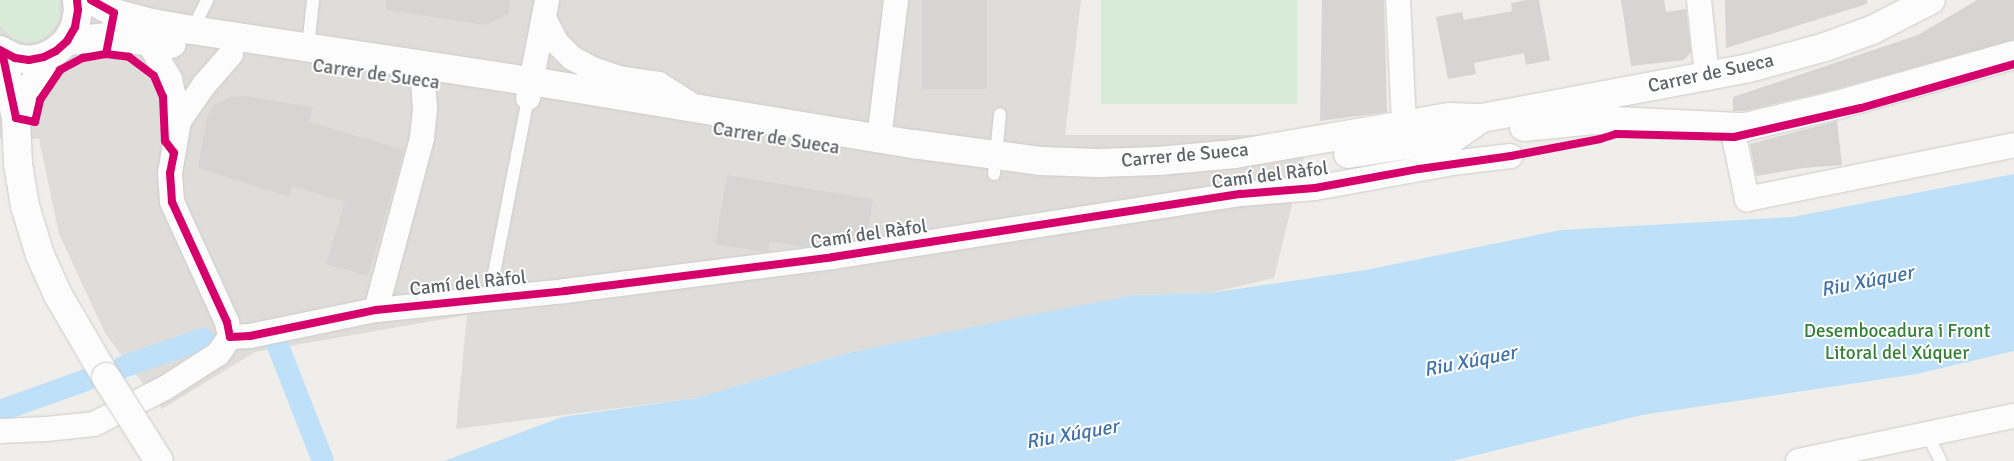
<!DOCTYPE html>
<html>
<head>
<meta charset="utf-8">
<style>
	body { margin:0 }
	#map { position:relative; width:2014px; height:461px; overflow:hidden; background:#efeeea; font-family:Signika,sans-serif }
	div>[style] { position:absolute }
	.industrial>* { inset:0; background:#dfddda }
	.green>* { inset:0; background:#d8ebd6; transform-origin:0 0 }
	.water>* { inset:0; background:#bfe0f9 }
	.canal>* { height:22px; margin:-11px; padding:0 11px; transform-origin:11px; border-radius:11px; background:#bfe0f9 }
	.building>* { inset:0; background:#d6d5d3; transform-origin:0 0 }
	.roads { filter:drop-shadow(0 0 1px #cbcccc) drop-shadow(0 0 1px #cbcccc) }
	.lane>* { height:12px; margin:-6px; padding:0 6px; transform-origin:6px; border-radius:6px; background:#fdfcfc }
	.street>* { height:24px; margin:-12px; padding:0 12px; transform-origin:12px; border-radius:12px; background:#fdfcfc }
	.secondary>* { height:28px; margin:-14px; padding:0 14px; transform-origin:14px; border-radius:14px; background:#fdfcfc }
	.bridges { filter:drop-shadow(0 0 1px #cacacb) drop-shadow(0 0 1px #cacacb) }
	.secondary-bridge>* { height:28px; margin:-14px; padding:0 14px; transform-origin:14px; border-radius:14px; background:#fdfcfc }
	.cycleway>* { height:8px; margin:-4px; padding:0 4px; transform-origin:4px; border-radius:4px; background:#d6006c }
	span { translate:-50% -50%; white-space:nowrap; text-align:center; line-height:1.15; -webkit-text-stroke:4px #fff; paint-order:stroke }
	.street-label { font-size:19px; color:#5f6368 }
	.park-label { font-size:19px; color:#348238 }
	.water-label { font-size:20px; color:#4174aa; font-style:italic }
</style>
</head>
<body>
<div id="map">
	<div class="industrial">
		<div style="clip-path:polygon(0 0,1081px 0,1065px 135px,1309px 135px,1274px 278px,1210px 293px,1136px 295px,848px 353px,696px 398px,456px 429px,467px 315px,255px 352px,162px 409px,105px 333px,59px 234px,39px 139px,0 138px)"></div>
	</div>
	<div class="green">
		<div style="clip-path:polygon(0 0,59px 0,60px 17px,55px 27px,47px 35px,37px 41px,25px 42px,14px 39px,0 26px)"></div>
		<div style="left:1101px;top:0;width:196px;height:104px"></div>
	</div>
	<div class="water">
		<div style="clip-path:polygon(2014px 174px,2014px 351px,1917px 374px,1642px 415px,1452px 461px,444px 461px,562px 417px,696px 398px,848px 353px,1045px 312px,1136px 295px,1210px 293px,1366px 270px,1561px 230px,1792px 217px)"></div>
	</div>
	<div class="canal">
		<div style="left:278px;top:346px;width:123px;rotate:68.6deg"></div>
		<div style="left:123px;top:367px;width:85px;rotate:-19.3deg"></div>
		<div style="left:0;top:411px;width:91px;rotate:-19.8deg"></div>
	</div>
	<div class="building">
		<div style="clip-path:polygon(386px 0,511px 0,508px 14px,486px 25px,386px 10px)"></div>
		<div style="left:922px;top:0;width:65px;height:89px"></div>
		<div style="clip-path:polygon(1322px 0,1384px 0,1387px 112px,1320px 121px)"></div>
		<div style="clip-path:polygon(1526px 0,1539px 0,1550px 60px,1526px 65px,1524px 53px,1474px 63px,1476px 74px,1448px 79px,1436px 17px,1462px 12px,1464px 20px,1512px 11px,1511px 3px)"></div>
		<div style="clip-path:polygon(1621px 0,1664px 0,1666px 12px,1686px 9px,1691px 52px,1684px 60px,1631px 66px)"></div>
		<div style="clip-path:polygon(1725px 0,1867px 0,1867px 4px,1726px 48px)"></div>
		<div style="clip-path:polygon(1977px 0,2014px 0,2014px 40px,1833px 90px,1744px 111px,1733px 111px,1733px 97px,1918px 35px)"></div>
		<div style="clip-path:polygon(245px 96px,313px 107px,309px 122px,404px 150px,368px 276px,326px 264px,345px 202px,292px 186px,290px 197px,198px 168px,207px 117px,213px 106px,230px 97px)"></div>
		<div style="clip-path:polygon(1837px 121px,1842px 165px,1804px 168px,1756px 176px,1750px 144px)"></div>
		<div style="clip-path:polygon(727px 175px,873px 199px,867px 238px,835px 234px,834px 243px,811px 241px,810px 246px,803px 247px,770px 241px,768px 251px,764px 252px,715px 244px)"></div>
	</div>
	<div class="roads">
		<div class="lane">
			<div style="left:192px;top:30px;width:34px;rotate:-63deg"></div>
			<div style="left:308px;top:47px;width:47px;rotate:-83.9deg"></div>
			<div style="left:994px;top:174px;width:60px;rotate:-84.3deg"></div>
			<div style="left:489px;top:299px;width:205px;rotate:-79deg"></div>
			<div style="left:1927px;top:434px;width:30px;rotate:63deg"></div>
		</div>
		<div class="street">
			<div style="left:1398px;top:0;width:143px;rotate:87.2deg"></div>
			<div style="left:1699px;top:0;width:76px;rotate:84deg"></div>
			<div style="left:544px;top:18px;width:28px;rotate:63deg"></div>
			<div style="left:557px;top:43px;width:21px;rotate:45deg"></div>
			<div style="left:572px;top:58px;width:24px;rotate:28deg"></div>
			<div style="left:593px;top:69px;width:28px;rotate:19deg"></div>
			<div style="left:619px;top:78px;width:40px;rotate:8.5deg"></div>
			<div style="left:659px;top:84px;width:43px;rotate:32.6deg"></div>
			<div style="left:147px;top:40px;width:45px;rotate:59.5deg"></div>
			<div style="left:170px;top:79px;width:43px;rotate:77.9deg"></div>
			<div style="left:179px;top:121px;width:53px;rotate:99.8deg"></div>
			<div style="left:170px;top:173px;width:29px;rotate:86deg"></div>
			<div style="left:172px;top:202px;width:132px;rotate:65.4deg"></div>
			<div style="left:227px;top:322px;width:15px;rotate:79deg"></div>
			<div style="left:528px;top:98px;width:100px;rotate:-79deg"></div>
			<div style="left:179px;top:121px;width:44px;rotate:-55.2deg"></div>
			<div style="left:204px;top:85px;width:41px;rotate:-48.9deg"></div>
			<div style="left:1732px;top:127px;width:74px;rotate:78.2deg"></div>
			<div style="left:1747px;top:199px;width:272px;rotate:-11.4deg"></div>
			<div style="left:879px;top:139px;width:140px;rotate:-83deg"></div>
			<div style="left:376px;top:310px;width:178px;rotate:-75deg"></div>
			<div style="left:422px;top:138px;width:29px;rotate:-84deg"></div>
			<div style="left:425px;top:109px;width:27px;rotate:-94deg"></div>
			<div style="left:230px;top:337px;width:20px;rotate:-3deg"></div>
			<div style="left:250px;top:336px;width:129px;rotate:-11.7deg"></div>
			<div style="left:376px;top:310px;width:190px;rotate:-5.7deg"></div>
			<div style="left:565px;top:291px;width:270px;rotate:-7.2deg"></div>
			<div style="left:833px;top:257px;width:413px;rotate:-8.8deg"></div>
			<div style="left:1241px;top:194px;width:74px;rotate:-4.6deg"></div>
			<div style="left:1315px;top:188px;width:139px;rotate:-10.3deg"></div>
			<div style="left:1452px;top:163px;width:59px;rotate:-6.8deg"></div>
			<div style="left:0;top:431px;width:46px;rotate:-2.5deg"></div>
			<div style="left:46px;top:429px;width:48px;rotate:-5.9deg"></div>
			<div style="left:94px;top:424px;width:80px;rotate:-26.9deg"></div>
			<div style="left:165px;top:388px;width:63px;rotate:-32.7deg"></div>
			<div style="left:218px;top:354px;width:21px;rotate:-55deg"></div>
			<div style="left:1798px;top:461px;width:221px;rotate:-11.8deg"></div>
		</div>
		<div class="secondary">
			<div style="left:91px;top:0;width:26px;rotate:29deg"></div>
			<div style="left:114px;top:13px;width:39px;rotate:15deg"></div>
			<div style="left:152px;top:23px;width:41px;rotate:9.9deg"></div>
			<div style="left:192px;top:30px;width:343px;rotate:8.6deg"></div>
			<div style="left:531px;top:81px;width:387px;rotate:9.4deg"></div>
			<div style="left:913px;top:144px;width:128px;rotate:7.6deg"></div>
			<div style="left:1040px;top:161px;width:58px;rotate:2deg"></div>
			<div style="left:1098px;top:163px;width:60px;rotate:-1.9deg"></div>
			<div style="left:1158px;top:161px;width:77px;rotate:-5.2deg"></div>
			<div style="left:1235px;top:154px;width:218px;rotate:-9.8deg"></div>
			<div style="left:1450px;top:117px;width:32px;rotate:2deg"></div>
			<div style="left:1482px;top:118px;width:229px;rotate:-10.6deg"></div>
			<div style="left:1707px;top:76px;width:43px;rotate:-10.8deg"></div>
			<div style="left:1749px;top:68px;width:79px;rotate:-15.4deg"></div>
			<div style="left:1825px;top:47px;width:50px;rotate:-19.9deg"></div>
			<div style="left:1872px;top:30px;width:66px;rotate:-27deg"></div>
			<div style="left:67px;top:41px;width:41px;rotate:-5.6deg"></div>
			<div style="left:108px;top:37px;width:64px;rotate:6.2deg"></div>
			<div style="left:0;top:50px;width:17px;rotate:28deg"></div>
			<div style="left:15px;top:58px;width:14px;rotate:8deg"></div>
			<div style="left:29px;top:60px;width:15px;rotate:-11deg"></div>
			<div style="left:44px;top:57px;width:13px;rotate:-27deg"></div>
			<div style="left:56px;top:51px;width:15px;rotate:-42deg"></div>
			<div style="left:67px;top:41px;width:16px;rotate:-60deg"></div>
			<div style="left:75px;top:27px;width:17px;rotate:-80deg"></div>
			<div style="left:78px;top:10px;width:10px;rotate:-96deg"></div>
			<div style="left:2px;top:52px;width:67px;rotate:78deg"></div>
			<div style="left:16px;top:118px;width:46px;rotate:87.5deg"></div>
			<div style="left:18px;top:164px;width:43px;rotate:80.5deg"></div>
			<div style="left:25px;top:206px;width:51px;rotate:73deg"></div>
			<div style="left:40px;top:255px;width:44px;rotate:65.8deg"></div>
			<div style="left:58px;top:295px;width:95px;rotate:59.7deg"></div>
			<div style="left:16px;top:118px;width:51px;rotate:-62.9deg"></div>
			<div style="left:39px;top:73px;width:17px;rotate:-73deg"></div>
			<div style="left:1524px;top:127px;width:70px;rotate:-5.7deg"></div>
			<div style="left:1594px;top:120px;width:151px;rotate:2.7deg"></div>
			<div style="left:1745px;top:127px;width:95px;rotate:-13.4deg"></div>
			<div style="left:1837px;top:105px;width:184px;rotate:-15.8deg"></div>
			<div style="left:1348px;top:154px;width:106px;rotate:-8.7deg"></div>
			<div style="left:1453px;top:138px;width:35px;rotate:-35deg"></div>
		</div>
	</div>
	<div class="bridges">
		<div class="secondary-bridge">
			<div style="left:106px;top:377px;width:99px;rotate:57.8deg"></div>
		</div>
	</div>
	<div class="cycleway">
		<div style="left:91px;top:0;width:26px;rotate:29deg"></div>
		<div style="left:114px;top:13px;width:42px;rotate:101deg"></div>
		<div style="left:0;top:50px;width:17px;rotate:28deg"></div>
		<div style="left:15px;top:58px;width:14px;rotate:8deg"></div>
		<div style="left:29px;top:60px;width:15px;rotate:-11deg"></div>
		<div style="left:44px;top:57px;width:13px;rotate:-27deg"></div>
		<div style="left:56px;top:51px;width:15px;rotate:-42deg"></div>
		<div style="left:67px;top:41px;width:16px;rotate:-60deg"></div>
		<div style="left:75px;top:27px;width:17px;rotate:-80deg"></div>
		<div style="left:78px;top:10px;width:10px;rotate:-96deg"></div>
		<div style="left:2px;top:52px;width:67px;rotate:78deg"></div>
		<div style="left:16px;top:118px;width:19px;rotate:12deg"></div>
		<div style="left:35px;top:122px;width:23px;rotate:-77deg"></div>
		<div style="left:40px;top:100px;width:36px;rotate:-56deg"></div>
		<div style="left:60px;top:70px;width:26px;rotate:-28deg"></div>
		<div style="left:83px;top:58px;width:23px;rotate:-10deg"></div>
		<div style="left:106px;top:54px;width:23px;rotate:7deg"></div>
		<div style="left:129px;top:57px;width:31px;rotate:37deg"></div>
		<div style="left:154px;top:76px;width:23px;rotate:67deg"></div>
		<div style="left:163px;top:97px;width:44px;rotate:87.4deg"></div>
		<div style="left:165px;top:141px;width:15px;rotate:53deg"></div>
		<div style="left:174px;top:153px;width:20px;rotate:101deg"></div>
		<div style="left:170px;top:173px;width:29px;rotate:86deg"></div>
		<div style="left:172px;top:202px;width:132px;rotate:65.4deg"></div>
		<div style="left:227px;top:322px;width:15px;rotate:79deg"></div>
		<div style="left:230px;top:337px;width:20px;rotate:-3deg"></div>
		<div style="left:250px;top:336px;width:129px;rotate:-11.7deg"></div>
		<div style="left:376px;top:310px;width:190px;rotate:-5.7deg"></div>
		<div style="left:565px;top:291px;width:270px;rotate:-7.2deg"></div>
		<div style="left:833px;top:257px;width:413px;rotate:-8.8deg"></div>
		<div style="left:1241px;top:194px;width:74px;rotate:-4.6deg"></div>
		<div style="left:1315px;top:188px;width:106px;rotate:-10.4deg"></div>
		<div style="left:1419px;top:169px;width:93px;rotate:-8deg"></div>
		<div style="left:1511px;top:156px;width:91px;rotate:-10.8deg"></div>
		<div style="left:1600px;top:139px;width:17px;rotate:-17deg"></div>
		<div style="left:1616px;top:134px;width:118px;rotate:1.5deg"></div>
		<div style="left:1734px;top:137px;width:130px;rotate:-12.9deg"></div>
		<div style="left:1861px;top:108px;width:159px;rotate:-16deg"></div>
	</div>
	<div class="street-label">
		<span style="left:1711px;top:74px;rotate:-12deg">Carrer de Sueca</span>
		<span style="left:376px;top:75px;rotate:8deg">Carrer de Sueca</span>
		<span style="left:776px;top:139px;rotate:9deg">Carrer de Sueca</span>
		<span style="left:1185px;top:156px;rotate:-5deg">Carrer de Sueca</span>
		<span style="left:1270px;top:176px;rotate:-7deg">Camí del Ràfol</span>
		<span style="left:869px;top:235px;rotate:-8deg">Camí del Ràfol</span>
		<span style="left:468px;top:284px;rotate:-6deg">Camí del Ràfol</span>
	</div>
	<div class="park-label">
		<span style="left:1897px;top:343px">Desembocadura i Front<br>Litoral del Xúquer</span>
	</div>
	<div class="water-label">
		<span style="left:1867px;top:281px;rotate:-11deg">Riu Xúquer</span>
		<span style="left:1470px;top:361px;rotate:-11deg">Riu Xúquer</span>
		<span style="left:1072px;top:434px;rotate:-10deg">Riu Xúquer</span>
	</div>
</div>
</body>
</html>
